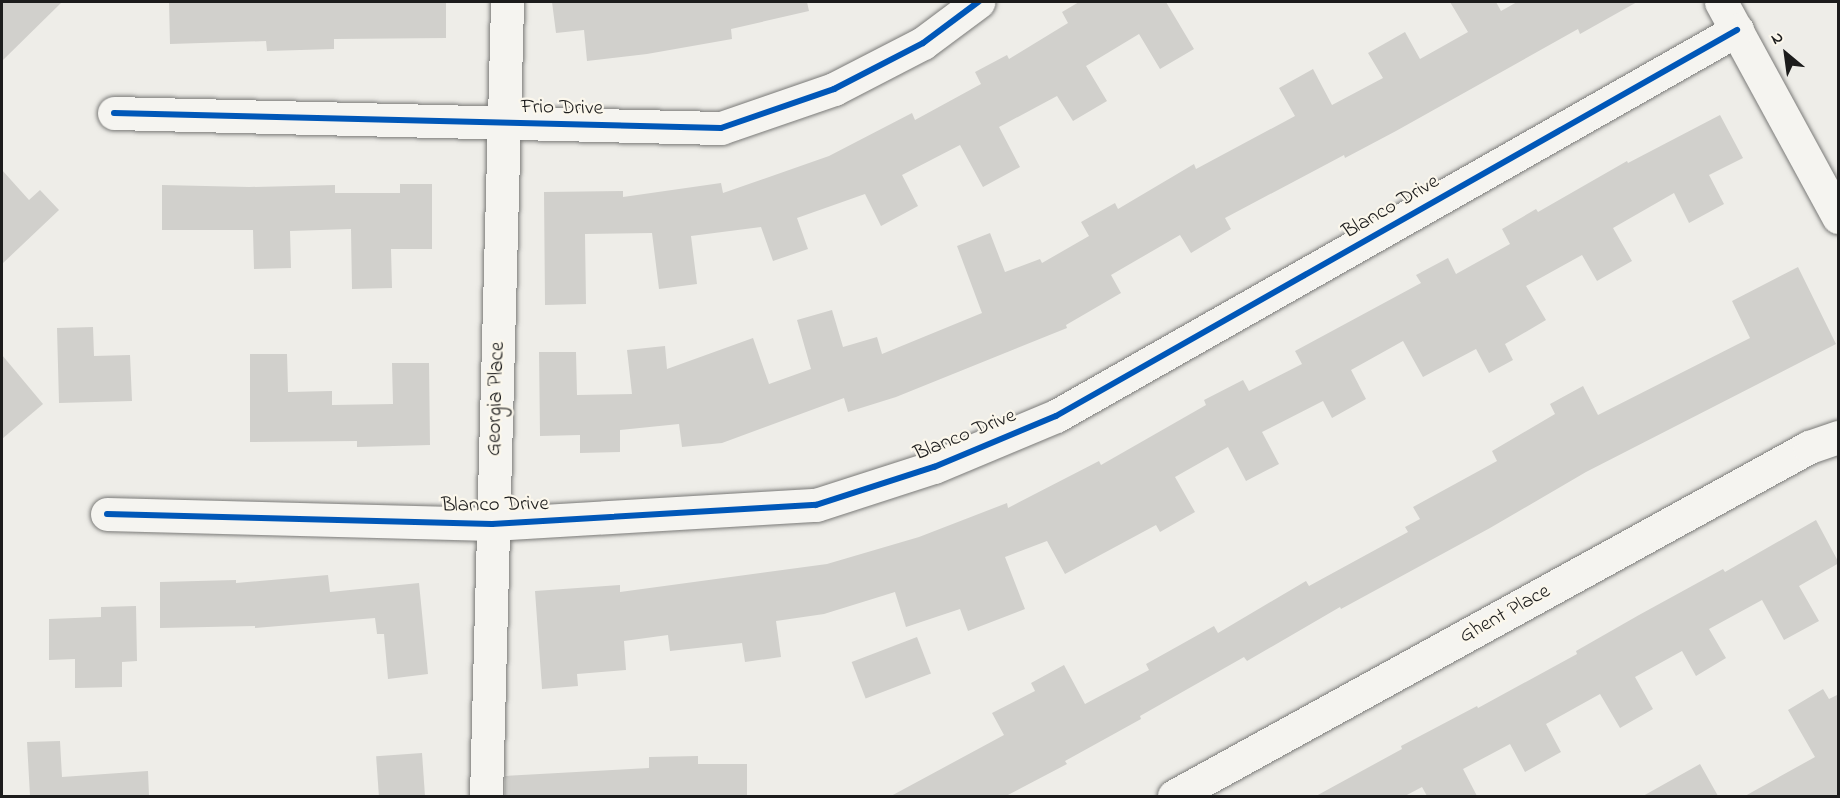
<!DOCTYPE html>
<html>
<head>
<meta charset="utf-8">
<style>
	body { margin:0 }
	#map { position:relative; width:1840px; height:798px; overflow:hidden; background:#eeede8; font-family:"Indie Flower",sans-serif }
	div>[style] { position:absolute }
	.building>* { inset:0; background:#d1d0cc; transform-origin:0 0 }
	.roads { filter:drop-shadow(0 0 2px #7a7a78) drop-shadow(0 0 2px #7a7a78) }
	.minor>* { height:33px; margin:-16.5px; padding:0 16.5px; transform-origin:16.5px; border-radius:16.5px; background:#f5f4f0 }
	.cycleway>* { height:6px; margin:-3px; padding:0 3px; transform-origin:3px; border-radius:3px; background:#0057b8 }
	span { translate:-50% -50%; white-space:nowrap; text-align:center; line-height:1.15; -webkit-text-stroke:4.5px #fbf7ec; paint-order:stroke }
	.street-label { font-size:21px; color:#1c1c1c }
	.frame { position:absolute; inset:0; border:3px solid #1c1c1c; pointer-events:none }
	.north { position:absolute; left:1756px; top:24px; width:60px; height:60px; -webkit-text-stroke:4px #fbf7ec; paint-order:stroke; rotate:331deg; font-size:16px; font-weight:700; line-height:24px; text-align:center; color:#1c1c1c }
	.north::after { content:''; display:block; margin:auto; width:21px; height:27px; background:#1c1c1c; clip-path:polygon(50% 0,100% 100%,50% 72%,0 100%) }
</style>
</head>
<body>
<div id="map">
	<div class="building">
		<div style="clip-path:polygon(2px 2px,62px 2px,2px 61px)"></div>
		<div style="clip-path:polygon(169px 2px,446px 2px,446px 38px,334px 39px,334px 49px,267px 51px,266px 41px,170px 44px)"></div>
		<div style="clip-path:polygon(552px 2px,807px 2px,809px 11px,731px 29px,732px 39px,647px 54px,587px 61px,584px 30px,556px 33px)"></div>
		<div style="clip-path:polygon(1079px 2px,1166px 2px,1194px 49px,1160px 69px,1139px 34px,1086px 66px,1107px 101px,1073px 121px,1057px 96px,999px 127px,1020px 167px,983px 187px,960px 145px,902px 175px,918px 206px,881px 226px,865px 194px,797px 218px,808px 249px,773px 261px,761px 227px,691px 236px,697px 284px,659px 289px,652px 233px,585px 234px,586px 304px,545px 305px,544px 192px,623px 191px,623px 197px,721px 183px,723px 193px,829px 156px,912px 113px,915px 120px,981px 84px,975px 72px,1007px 55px,1009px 59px,1068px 23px,1062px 12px)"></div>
		<div style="clip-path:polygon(1450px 2px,1496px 2px,1501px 11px,1517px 2px,1637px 2px,1580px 34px,1578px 29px,1396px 131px,1345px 158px,1344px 155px,1225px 218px,1231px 229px,1191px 253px,1180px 235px,1111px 275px,1121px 293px,1066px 325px,1067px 328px,896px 397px,848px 412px,844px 398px,722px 443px,682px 447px,679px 424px,620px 430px,620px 452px,580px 453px,580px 435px,540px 436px,539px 352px,576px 352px,577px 395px,632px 394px,627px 350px,665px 346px,667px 369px,753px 338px,769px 384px,811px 369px,797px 320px,832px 310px,843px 347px,877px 337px,882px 354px,982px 313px,957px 246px,990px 233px,1005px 272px,1040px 259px,1042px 263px,1089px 236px,1081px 222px,1115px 203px,1118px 209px,1194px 164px,1196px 169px,1295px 116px,1279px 88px,1313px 69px,1332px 105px,1383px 78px,1368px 53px,1405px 32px,1420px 59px,1468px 32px)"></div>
		<div style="clip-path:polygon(1720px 115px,1743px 158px,1709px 175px,1724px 204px,1689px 223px,1674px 193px,1613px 228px,1632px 261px,1597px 281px,1582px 255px,1526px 286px,1546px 320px,1505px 344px,1513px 360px,1489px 373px,1476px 349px,1423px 377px,1403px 341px,1351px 370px,1366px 399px,1332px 418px,1323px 401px,1262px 432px,1279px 464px,1246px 481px,1228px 447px,1175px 477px,1195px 512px,1160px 532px,1156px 525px,1065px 574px,1047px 541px,1005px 557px,1025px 609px,968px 631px,960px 609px,906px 627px,895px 592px,824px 614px,776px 621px,781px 657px,745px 662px,742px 643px,670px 651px,668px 635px,624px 641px,626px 670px,577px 674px,578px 686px,542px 689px,535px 591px,620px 585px,620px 592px,827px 564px,919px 537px,1007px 503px,1008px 508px,1099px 461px,1101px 465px,1206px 405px,1204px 400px,1243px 380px,1249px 391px,1302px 364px,1295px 351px,1421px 283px,1416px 275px,1448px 258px,1456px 274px,1510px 244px,1502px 229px,1536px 209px,1538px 212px,1627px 161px,1628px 163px)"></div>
		<div style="clip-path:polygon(2px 170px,29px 200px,40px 190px,59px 210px,2px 264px)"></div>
		<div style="clip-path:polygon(400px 184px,432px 184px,432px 249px,391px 249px,392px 288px,352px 289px,351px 229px,290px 231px,291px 268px,254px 269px,253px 230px,162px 230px,162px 185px,249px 187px,335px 185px,335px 193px,400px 193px)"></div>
		<div style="clip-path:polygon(1798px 267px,1836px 344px,1586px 472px,1490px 528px,1341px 609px,1340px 607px,1247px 661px,1244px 657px,1140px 716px,1141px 719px,1065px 761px,1067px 764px,1006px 796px,891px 796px,1004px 735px,992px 713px,1035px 691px,1031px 683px,1064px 665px,1085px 704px,1149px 670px,1146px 664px,1214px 626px,1218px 633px,1306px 581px,1309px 586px,1408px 532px,1405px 527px,1420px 519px,1413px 507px,1497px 461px,1492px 451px,1555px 414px,1550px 404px,1583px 386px,1598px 415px,1750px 338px,1732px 301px)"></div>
		<div style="clip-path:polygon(93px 327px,94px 356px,130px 355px,132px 401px,59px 403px,57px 328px)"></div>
		<div style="clip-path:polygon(250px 354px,287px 354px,288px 392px,332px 391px,332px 405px,393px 404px,392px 363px,429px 363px,430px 445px,357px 447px,357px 441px,250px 442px)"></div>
		<div style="clip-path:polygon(2px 355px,43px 404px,2px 439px)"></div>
		<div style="clip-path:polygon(1816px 520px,1839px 563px,1799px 586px,1819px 621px,1784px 640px,1762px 600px,1709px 629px,1726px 658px,1696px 676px,1682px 651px,1635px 677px,1653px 709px,1620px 728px,1600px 694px,1546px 724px,1561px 752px,1525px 772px,1510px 744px,1463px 769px,1477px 796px,1427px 796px,1422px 787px,1405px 796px,1316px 796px,1402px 749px,1401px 746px,1477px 706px,1478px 708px,1577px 654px,1576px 651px,1639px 615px,1723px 569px,1725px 572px)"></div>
		<div style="clip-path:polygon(328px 575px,330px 592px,419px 583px,428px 674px,388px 679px,384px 634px,377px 634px,375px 618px,255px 628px,255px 626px,160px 628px,160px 582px,236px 580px,236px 583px)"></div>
		<div style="clip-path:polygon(136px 606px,137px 661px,122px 662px,122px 687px,75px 688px,75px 659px,49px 660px,49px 619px,101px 617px,101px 607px)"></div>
		<div style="left:917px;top:637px;width:39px;height:70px;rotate:69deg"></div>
		<div style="clip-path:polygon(1823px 689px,1829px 699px,1839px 694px,1839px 796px,1745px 796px,1815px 757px,1788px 710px)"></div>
		<div style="clip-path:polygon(60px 741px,62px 777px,148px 771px,149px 796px,30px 796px,27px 742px)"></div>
		<div style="left:422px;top:753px;width:43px;height:46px;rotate:86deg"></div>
		<div style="clip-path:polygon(698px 756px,698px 764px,747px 764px,747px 796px,505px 796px,505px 776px,649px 768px,649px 757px)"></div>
		<div style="clip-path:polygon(1700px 764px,1718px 796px,1643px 796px)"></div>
	</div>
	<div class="roads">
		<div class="minor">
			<div style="left:1721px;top:2px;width:245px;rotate:61.4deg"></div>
			<div style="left:114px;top:113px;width:607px;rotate:1.42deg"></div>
			<div style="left:721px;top:128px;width:120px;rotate:-19deg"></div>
			<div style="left:834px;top:89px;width:100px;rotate:-27.3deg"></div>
			<div style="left:923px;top:43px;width:69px;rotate:-36.7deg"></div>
			<div style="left:107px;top:514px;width:385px;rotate:1.5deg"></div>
			<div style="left:492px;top:524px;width:325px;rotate:-3.4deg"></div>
			<div style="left:816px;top:505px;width:124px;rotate:-17.9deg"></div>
			<div style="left:934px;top:467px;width:132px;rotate:-22.7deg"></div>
			<div style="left:1056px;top:416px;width:783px;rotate:-29.55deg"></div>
			<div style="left:486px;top:796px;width:794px;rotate:-88.48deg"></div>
			<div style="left:1174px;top:796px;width:725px;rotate:-28.79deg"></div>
			<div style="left:1809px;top:447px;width:31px;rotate:-19deg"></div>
		</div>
	</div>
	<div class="cycleway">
		<div style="left:114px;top:113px;width:607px;rotate:1.42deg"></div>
		<div style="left:721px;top:128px;width:120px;rotate:-19deg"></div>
		<div style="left:834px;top:89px;width:100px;rotate:-27.3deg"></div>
		<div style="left:923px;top:43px;width:69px;rotate:-36.7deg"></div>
		<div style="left:107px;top:514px;width:385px;rotate:1.5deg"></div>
		<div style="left:492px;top:524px;width:325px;rotate:-3.4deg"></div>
		<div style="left:816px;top:505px;width:124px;rotate:-17.9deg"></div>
		<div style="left:934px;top:467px;width:132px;rotate:-22.7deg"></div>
		<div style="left:1056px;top:416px;width:783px;rotate:-29.55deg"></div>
	</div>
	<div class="street-label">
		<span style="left:562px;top:108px;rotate:1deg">Frio Drive</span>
		<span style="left:1391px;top:207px;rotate:-30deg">Blanco Drive</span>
		<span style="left:496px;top:399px;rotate:-88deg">Georgia Place</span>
		<span style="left:965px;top:435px;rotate:-22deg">Blanco Drive</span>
		<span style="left:495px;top:505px;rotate:-1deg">Blanco Drive</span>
		<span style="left:1505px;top:614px;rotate:-29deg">Ghent Place</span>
	</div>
	<div class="frame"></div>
	<div class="north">N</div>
</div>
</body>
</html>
